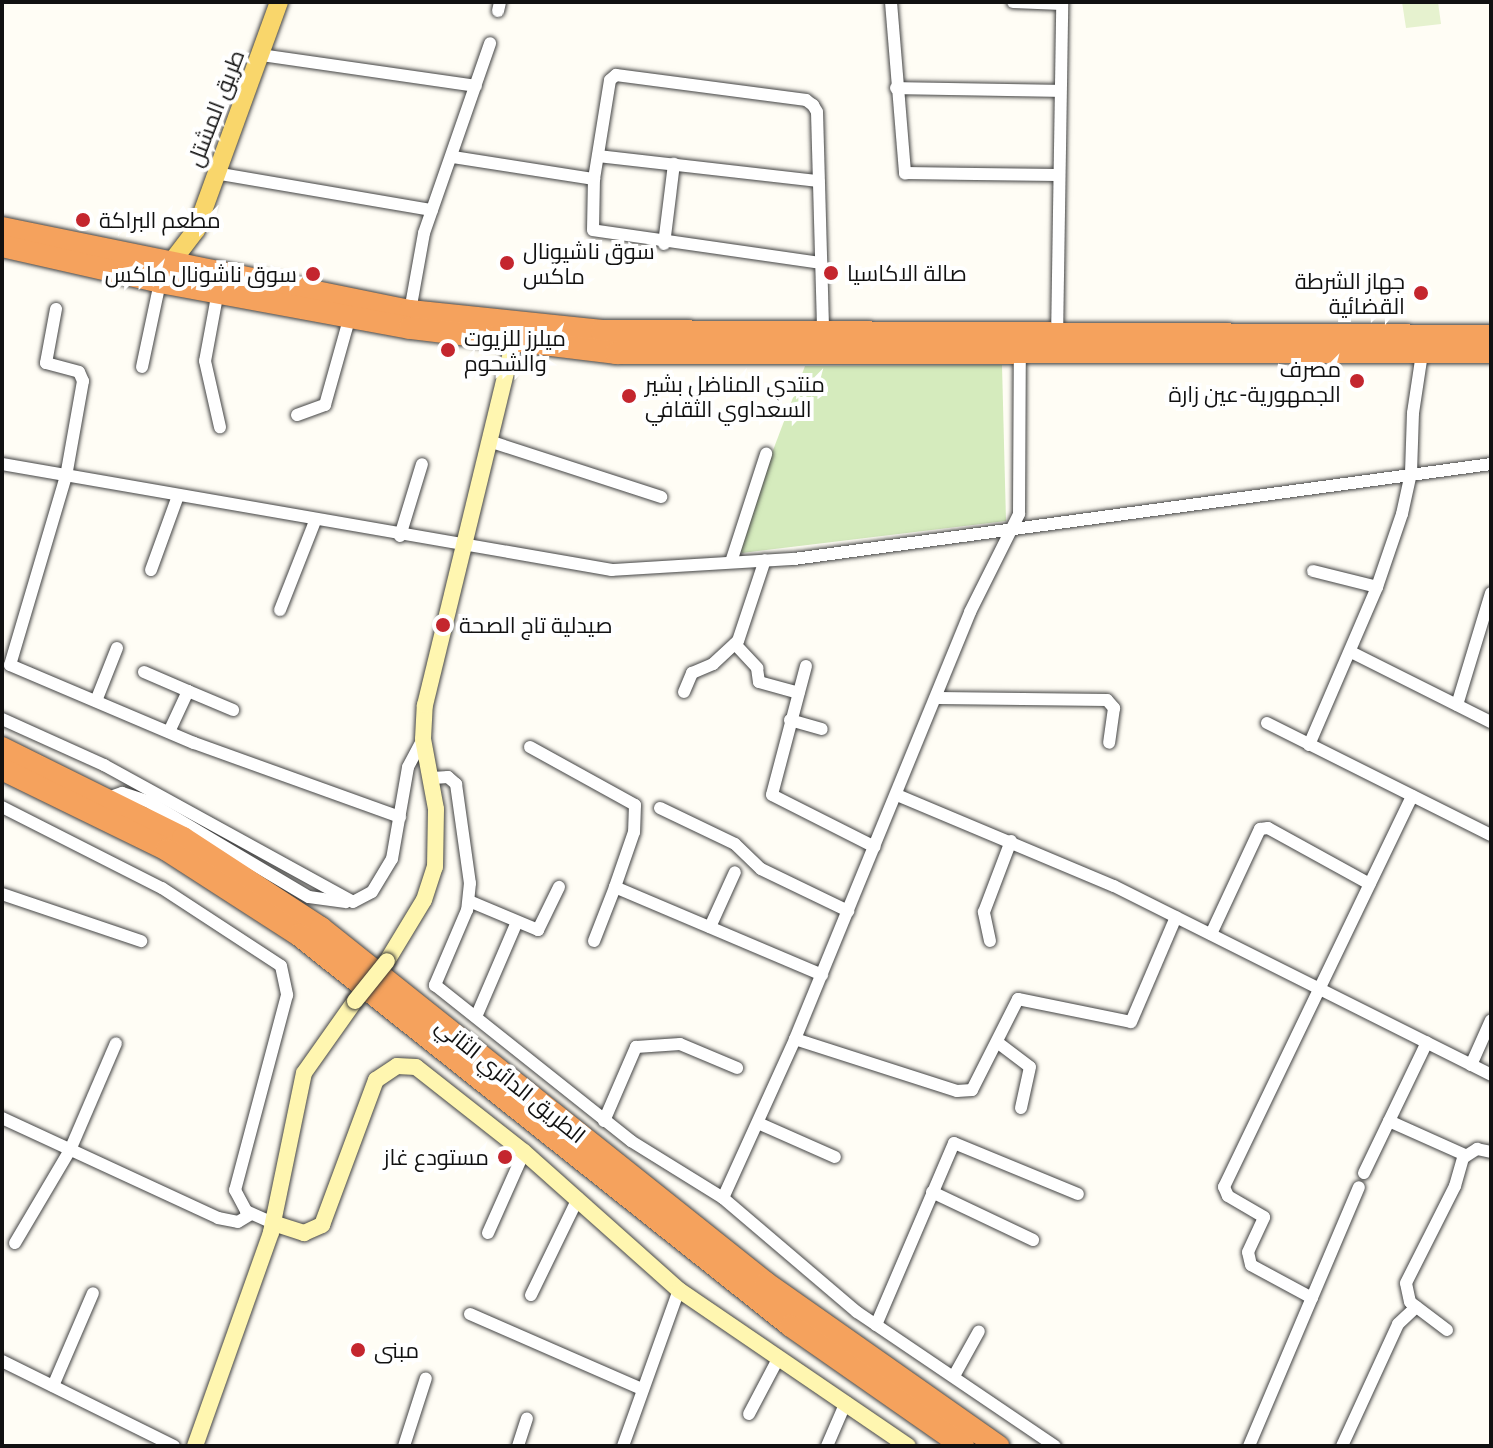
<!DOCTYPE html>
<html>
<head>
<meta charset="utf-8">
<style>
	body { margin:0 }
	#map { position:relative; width:1493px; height:1448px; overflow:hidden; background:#fffdf5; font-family:"IBM Plex Serif",Cairo,serif }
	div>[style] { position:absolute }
	.green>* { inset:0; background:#d5ebbd }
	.pitch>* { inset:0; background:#e6f2cf }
	.roads { filter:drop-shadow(0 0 2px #444) drop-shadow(0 0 2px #444) }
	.street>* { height:12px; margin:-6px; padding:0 6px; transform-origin:6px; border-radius:6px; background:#fff }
	.secondary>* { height:16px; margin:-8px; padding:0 8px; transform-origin:8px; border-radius:8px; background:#fff6b0 }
	.primary>* { height:18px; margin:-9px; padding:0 9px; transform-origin:9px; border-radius:9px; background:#f9d66b }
	.highway>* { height:22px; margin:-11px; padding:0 11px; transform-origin:11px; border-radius:11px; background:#f5a25d }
	.bridges { filter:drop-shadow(0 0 2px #333) drop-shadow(0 0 2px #333) }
	.secondary-bridge>* { height:16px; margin:-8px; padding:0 8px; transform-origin:8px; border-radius:8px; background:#fff6b0 }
	.dots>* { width:22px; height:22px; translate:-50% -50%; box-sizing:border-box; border:4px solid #fff; border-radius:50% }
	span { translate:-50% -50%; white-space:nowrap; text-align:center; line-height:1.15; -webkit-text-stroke:8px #fff; paint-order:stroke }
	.street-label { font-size:22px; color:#111 }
	.poi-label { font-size:22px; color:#111 }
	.left { translate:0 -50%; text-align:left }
	.right { translate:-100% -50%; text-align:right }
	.frame { position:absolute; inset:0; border:4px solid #111; pointer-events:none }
</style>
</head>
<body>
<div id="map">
	<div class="green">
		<div style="clip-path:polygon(1002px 365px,1006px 521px,742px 553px,737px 545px,805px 366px)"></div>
	</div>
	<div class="pitch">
		<div style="clip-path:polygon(1402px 2px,1438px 2px,1441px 24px,1406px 28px)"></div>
	</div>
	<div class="roads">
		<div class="street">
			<div style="left:891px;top:2px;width:172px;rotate:85.3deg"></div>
			<div style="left:905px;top:173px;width:152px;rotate:0.8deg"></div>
			<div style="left:1013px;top:2px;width:49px;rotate:2.3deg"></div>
			<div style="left:498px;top:11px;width:9px;rotate:-77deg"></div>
			<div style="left:261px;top:55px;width:217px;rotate:8.2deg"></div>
			<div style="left:896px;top:88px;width:164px;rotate:1deg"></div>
			<div style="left:598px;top:156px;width:222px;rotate:6.5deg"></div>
			<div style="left:453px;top:157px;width:143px;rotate:8.9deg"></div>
			<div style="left:215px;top:173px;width:220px;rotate:9.7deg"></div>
			<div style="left:664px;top:244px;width:81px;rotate:-82.9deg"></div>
			<div style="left:821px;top:263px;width:230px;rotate:-171.8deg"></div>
			<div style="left:593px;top:230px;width:51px;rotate:-88.9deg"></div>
			<div style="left:594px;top:179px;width:100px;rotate:-80.8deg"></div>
			<div style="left:610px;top:80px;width:8px;rotate:-40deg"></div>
			<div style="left:616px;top:75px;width:192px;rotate:7.5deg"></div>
			<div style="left:806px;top:100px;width:9px;rotate:36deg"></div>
			<div style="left:813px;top:105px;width:8px;rotate:60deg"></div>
			<div style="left:817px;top:112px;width:221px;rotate:88.4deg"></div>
			<div style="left:218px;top:291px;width:71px;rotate:100.5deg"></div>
			<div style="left:205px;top:361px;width:68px;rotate:77.2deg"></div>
			<div style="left:56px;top:309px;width:55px;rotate:100.5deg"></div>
			<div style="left:46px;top:363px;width:34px;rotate:15deg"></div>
			<div style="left:79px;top:372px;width:10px;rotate:66deg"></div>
			<div style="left:83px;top:381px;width:97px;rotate:100.1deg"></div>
			<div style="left:66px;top:476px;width:197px;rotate:106.5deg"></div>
			<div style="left:10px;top:665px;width:200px;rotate:23deg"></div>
			<div style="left:194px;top:743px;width:219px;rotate:19.8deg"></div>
			<div style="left:410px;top:311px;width:79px;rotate:-79.8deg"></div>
			<div style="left:424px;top:233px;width:201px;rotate:-70.8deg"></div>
			<div style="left:1057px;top:339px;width:337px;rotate:-89.1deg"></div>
			<div style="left:142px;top:367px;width:87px;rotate:-78deg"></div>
			<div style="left:297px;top:415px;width:30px;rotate:-20deg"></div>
			<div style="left:325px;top:405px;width:92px;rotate:-74.3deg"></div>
			<div style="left:492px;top:442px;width:178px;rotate:18deg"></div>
			<div style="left:2px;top:464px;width:619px;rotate:9.86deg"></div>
			<div style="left:612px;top:570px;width:182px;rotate:-3.5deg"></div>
			<div style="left:794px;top:559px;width:703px;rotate:-7.76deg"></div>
			<div style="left:400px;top:536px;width:75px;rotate:-73deg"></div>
			<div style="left:731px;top:562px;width:114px;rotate:-72deg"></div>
			<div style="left:151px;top:570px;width:79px;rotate:-70deg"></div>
			<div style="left:1313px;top:571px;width:66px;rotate:14deg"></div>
			<div style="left:280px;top:610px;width:96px;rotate:-68.5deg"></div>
			<div style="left:735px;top:644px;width:33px;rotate:47deg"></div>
			<div style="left:757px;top:668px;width:14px;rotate:82deg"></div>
			<div style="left:759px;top:682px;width:41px;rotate:15.4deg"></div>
			<div style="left:1351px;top:652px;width:157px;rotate:26.6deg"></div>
			<div style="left:806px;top:666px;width:133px;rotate:104.8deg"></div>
			<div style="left:772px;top:795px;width:115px;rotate:26.8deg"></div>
			<div style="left:144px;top:672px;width:48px;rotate:23.4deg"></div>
			<div style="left:188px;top:691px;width:45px;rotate:114.9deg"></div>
			<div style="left:188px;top:691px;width:49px;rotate:22.9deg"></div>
			<div style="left:684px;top:692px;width:21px;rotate:-67deg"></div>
			<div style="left:692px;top:673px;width:23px;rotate:-23deg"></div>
			<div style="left:713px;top:664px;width:34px;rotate:-43deg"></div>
			<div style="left:738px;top:641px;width:85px;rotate:-71.6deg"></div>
			<div style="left:938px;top:698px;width:169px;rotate:0.7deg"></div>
			<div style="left:1107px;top:700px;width:11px;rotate:49deg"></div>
			<div style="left:1114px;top:708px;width:35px;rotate:98deg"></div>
			<div style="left:96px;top:701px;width:57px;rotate:-68.4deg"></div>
			<div style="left:1457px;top:705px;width:117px;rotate:-73.1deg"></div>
			<div style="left:2px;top:719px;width:112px;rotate:24.3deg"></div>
			<div style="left:104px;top:765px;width:284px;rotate:28.8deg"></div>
			<div style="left:353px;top:902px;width:21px;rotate:-28deg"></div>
			<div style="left:372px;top:892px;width:39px;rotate:-59deg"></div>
			<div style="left:392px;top:859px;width:93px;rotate:-80.1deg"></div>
			<div style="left:408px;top:767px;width:32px;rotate:-62deg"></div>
			<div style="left:790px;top:720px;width:33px;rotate:16deg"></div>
			<div style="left:1267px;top:723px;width:250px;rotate:26.6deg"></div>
			<div style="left:1309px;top:745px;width:172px;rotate:-66.7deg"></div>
			<div style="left:1377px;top:587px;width:77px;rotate:-71.1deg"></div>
			<div style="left:1402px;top:514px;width:42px;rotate:-77.6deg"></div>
			<div style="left:1411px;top:473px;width:60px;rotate:-88.1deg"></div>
			<div style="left:1413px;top:413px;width:67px;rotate:-81.4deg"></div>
			<div style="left:530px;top:747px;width:120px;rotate:28.9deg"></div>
			<div style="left:635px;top:805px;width:27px;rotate:92deg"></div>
			<div style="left:634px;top:832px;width:58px;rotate:109.1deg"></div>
			<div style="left:433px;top:778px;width:15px;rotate:-4deg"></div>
			<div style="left:448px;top:777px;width:11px;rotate:41deg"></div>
			<div style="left:456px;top:784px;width:100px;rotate:82deg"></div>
			<div style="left:470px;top:883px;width:27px;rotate:96deg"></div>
			<div style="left:467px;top:910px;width:82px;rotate:113.1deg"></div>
			<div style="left:435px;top:985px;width:251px;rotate:38.5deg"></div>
			<div style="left:631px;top:1141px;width:108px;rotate:31.8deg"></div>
			<div style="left:723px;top:1198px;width:176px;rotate:40.4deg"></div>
			<div style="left:857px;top:1312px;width:239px;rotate:34.1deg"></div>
			<div style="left:897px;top:795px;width:235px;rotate:22.8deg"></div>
			<div style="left:1114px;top:886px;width:422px;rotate:26.6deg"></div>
			<div style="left:108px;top:798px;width:15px;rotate:-20deg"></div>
			<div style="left:122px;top:793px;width:26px;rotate:18deg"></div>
			<div style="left:147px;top:801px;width:188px;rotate:30.7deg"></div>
			<div style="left:309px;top:897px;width:37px;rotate:8deg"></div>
			<div style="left:2px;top:807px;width:179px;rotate:26.9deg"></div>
			<div style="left:162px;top:888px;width:142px;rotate:33.2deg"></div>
			<div style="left:281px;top:966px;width:30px;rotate:78deg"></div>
			<div style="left:287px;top:995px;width:202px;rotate:104.9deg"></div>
			<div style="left:235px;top:1190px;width:24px;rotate:62deg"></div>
			<div style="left:246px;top:1211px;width:30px;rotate:24deg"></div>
			<div style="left:660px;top:808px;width:83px;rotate:25.6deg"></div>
			<div style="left:735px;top:844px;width:36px;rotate:44deg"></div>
			<div style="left:761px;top:869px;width:97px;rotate:25.8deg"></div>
			<div style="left:2px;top:894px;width:147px;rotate:18.7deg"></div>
			<div style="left:469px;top:901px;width:75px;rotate:22.8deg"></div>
			<div style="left:538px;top:930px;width:48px;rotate:-64deg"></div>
			<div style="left:710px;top:927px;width:60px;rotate:-65.6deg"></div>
			<div style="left:1211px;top:934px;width:116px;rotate:-65deg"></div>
			<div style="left:1260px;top:829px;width:8px;rotate:-7deg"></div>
			<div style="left:1268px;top:828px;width:116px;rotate:28.8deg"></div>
			<div style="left:594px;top:941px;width:58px;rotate:-68.7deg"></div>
			<div style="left:615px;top:887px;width:225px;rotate:23deg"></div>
			<div style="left:990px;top:941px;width:30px;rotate:-102deg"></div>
			<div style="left:984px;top:912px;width:76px;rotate:-69.2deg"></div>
			<div style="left:476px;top:1017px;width:103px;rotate:-66.7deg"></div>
			<div style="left:795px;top:1039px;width:170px;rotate:17.8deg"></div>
			<div style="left:957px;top:1091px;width:15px;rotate:-4deg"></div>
			<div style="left:972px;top:1090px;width:102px;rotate:-63.2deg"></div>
			<div style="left:1018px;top:999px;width:115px;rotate:11.5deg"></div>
			<div style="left:1131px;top:1022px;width:114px;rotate:-66.8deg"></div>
			<div style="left:997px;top:1042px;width:41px;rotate:37.1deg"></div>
			<div style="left:1030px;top:1067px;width:42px;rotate:102.4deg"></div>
			<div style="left:1471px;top:1065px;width:49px;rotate:-66deg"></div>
			<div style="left:2px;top:1118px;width:238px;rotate:24.8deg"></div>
			<div style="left:218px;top:1218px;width:20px;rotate:11deg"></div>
			<div style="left:238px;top:1222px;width:15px;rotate:-32deg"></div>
			<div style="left:604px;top:1121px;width:81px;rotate:-66.6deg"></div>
			<div style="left:636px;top:1047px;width:44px;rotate:-3.9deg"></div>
			<div style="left:680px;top:1044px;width:62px;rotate:22.8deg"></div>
			<div style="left:1389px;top:1121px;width:83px;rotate:24.1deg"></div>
			<div style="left:758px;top:1123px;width:84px;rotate:23.8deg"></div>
			<div style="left:1364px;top:1173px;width:145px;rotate:-64.3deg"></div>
			<div style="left:932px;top:1192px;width:112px;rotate:25.4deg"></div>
			<div style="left:723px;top:1198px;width:175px;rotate:-65.6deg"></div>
			<div style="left:795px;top:1039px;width:461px;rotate:-67.7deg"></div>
			<div style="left:970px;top:612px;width:110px;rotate:-63.4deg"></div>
			<div style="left:1019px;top:514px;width:167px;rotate:-89.7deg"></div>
			<div style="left:488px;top:1233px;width:89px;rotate:-66deg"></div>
			<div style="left:15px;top:1243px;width:108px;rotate:-59.4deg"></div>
			<div style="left:70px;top:1150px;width:116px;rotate:-66.7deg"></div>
			<div style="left:531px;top:1295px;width:108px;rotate:-64.1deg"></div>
			<div style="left:1312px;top:1298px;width:69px;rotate:-151.6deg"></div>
			<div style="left:1251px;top:1265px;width:13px;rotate:-103deg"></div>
			<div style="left:1248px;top:1252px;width:38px;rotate:-65deg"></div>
			<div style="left:1264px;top:1217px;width:42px;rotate:-149.7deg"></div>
			<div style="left:1228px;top:1196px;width:10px;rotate:-114deg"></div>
			<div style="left:1224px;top:1187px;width:434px;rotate:-64.3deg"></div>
			<div style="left:470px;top:1314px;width:188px;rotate:23.6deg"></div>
			<div style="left:876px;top:1325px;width:198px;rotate:-66.8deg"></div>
			<div style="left:954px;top:1143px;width:134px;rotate:22.4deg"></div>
			<div style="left:1447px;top:1330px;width:46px;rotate:-142.9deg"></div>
			<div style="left:1410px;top:1302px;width:19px;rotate:-102deg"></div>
			<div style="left:1406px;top:1283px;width:109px;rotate:-63.2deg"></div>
			<div style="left:1455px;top:1186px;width:29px;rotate:-74deg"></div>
			<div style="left:1463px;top:1158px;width:17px;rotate:-33deg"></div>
			<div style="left:1477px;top:1149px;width:14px;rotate:12deg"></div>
			<div style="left:2px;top:1361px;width:192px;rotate:26.3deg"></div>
			<div style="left:954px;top:1376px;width:51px;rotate:-60.9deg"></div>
			<div style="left:53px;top:1386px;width:101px;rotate:-66.7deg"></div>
			<div style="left:749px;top:1414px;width:64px;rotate:-62.2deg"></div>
			<div style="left:404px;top:1446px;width:71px;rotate:-72.1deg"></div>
			<div style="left:518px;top:1446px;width:29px;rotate:-72deg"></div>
			<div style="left:623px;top:1446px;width:166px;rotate:-70.3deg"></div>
			<div style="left:827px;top:1446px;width:48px;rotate:-66.6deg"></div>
			<div style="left:1249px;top:1446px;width:281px;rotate:-67deg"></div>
			<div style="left:1342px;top:1446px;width:134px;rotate:-65.3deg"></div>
			<div style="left:1398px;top:1324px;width:25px;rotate:-43deg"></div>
		</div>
		<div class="secondary">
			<div style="left:387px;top:961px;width:71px;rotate:-58.8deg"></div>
			<div style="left:424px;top:900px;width:35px;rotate:-72deg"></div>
			<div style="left:435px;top:867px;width:58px;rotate:-89deg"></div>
			<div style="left:436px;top:809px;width:71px;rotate:-100.5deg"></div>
			<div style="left:423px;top:739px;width:34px;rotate:-87deg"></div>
			<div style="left:425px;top:705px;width:373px;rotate:-76.3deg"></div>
			<div style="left:273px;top:1223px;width:33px;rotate:18deg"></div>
			<div style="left:304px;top:1233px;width:20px;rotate:-24deg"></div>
			<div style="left:322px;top:1225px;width:155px;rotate:-69.6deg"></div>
			<div style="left:376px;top:1080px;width:25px;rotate:-34deg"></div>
			<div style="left:397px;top:1066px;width:19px;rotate:3deg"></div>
			<div style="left:416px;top:1067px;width:137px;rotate:38.2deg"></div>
			<div style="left:524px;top:1152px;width:208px;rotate:41.7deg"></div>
			<div style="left:679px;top:1290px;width:277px;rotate:34.3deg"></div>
			<div style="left:195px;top:1446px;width:227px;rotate:-70.4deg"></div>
			<div style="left:271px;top:1232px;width:162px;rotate:-78.3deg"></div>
			<div style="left:304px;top:1073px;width:88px;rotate:-54.7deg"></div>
		</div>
		<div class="primary">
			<div style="left:170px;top:264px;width:43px;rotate:-52.6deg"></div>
			<div style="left:196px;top:230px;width:243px;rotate:-70deg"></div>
		</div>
		<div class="highway">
			<div style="left:2px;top:228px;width:416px;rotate:11.5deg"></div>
			<div style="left:410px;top:311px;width:193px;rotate:5.9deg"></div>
			<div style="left:602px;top:331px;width:889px;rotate:0.32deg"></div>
			<div style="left:2px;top:246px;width:162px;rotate:12.8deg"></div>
			<div style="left:160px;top:282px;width:254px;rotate:10.4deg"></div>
			<div style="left:410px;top:328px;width:208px;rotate:6.9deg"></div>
			<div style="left:616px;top:353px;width:875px;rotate:-0.07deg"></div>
			<div style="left:2px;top:748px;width:202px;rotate:26.4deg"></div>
			<div style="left:183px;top:838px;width:165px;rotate:33.1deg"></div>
			<div style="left:321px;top:928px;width:569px;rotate:38.58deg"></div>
			<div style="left:766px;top:1283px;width:284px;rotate:35.1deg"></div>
			<div style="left:2px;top:769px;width:184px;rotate:26.1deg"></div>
			<div style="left:167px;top:850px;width:157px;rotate:32.8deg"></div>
			<div style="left:299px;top:935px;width:628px;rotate:38.47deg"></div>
			<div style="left:791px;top:1326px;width:210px;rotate:34.9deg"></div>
		</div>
	</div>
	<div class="bridges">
		<div class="secondary-bridge">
			<div style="left:355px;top:1001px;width:51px;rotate:-51.3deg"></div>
		</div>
	</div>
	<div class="dots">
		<div style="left:83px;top:220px;background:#c4262e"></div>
		<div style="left:507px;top:263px;background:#c4262e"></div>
		<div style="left:831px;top:273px;background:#c4262e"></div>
		<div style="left:313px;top:274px;background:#c4262e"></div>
		<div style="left:1421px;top:293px;background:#c4262e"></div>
		<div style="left:448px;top:350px;background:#c4262e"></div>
		<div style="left:1357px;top:381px;background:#c4262e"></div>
		<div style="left:629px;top:396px;background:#c4262e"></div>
		<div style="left:443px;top:625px;background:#c4262e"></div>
		<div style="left:505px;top:1157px;background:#c4262e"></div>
		<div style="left:358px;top:1350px;background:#c4262e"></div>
	</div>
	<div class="street-label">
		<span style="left:215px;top:108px;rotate:-69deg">طريق المشتل</span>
		<span style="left:511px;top:1080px;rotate:39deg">الطريق الدائري الثاني</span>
	</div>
	<div class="poi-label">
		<span class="left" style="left:99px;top:220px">مطعم البراكة</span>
		<span class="left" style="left:523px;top:263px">سوق ناشيونال<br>ماكس</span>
		<span class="left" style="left:847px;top:273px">صالة الاكاسيا</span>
		<span class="right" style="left:297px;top:274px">سوق ناشونال ماكس</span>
		<span class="right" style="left:1405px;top:293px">جهاز الشرطة<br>القضائية</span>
		<span class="left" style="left:464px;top:350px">ميلرز للزيوت<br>والشحوم</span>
		<span class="right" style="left:1341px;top:381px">مصرف<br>الجمهورية-عين زارة</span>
		<span class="left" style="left:645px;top:396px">منتدي المناضل بشير<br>السعداوي الثقافي</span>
		<span class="left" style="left:459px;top:625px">صيدلية تاج الصحة</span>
		<span class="right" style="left:489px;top:1157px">مستودع غاز</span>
		<span class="left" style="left:374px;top:1350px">مبنى</span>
	</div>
	<div class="frame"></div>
</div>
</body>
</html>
